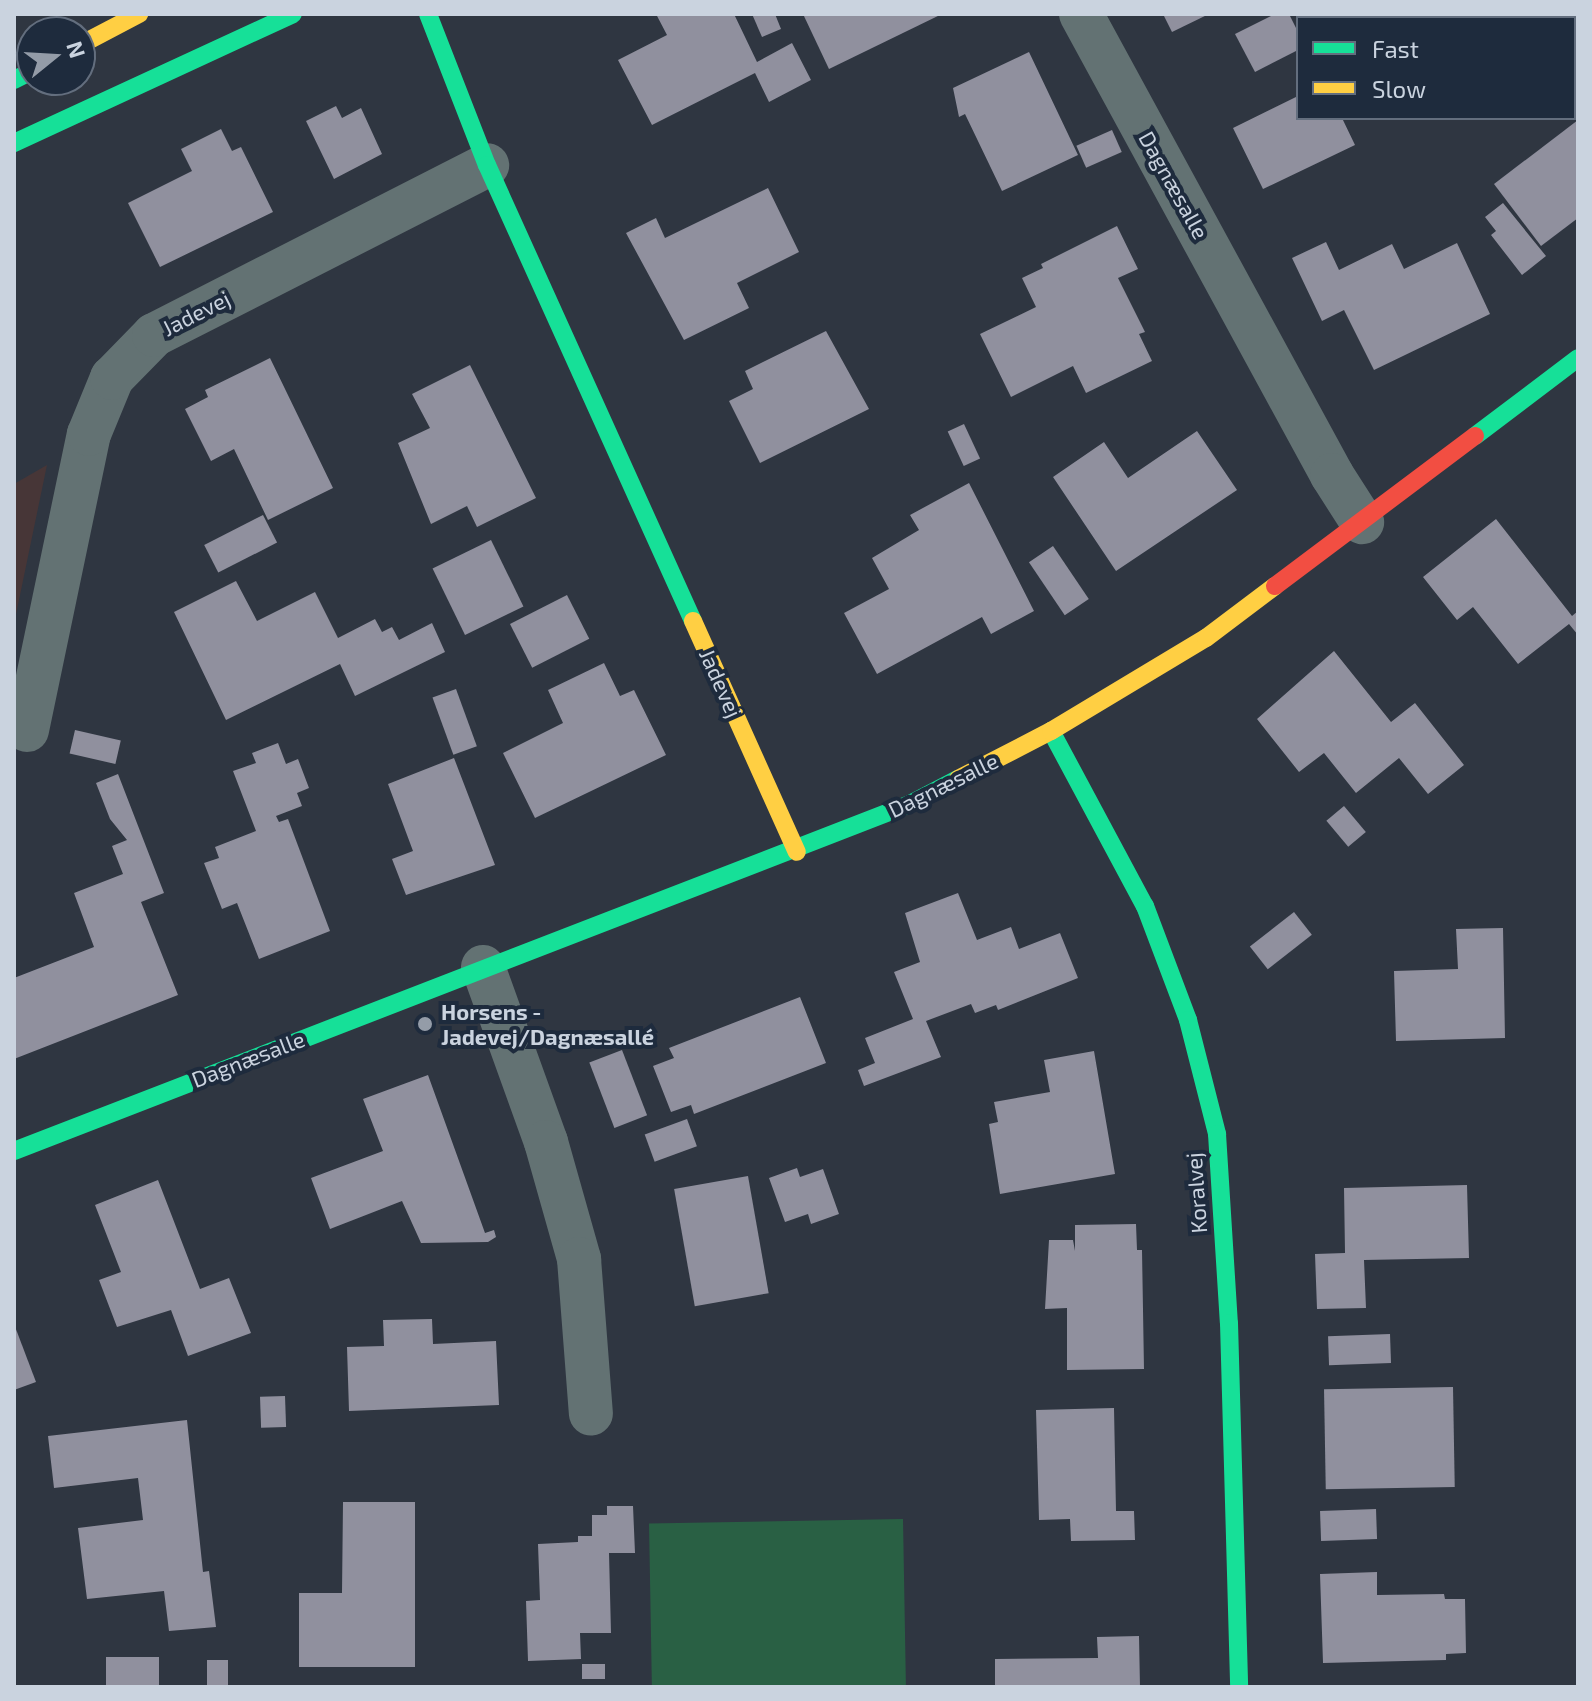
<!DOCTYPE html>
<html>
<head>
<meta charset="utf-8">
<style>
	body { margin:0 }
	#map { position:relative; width:1592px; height:1701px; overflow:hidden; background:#2f3641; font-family:"Exo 2",sans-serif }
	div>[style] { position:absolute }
	.education>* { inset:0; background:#473637 }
	.green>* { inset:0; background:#296044; transform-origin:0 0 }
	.building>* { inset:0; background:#90909e; transform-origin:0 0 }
	.street>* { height:44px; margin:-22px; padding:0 22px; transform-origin:22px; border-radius:22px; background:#637273 }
	.fast>* { height:18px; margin:-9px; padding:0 9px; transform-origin:9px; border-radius:9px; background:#16e098 }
	.slow>* { height:18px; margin:-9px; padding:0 9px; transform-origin:9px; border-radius:9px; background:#ffcf43 }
	.jam>* { height:18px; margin:-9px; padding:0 9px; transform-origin:9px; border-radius:9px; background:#f24e42 }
	.dots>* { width:22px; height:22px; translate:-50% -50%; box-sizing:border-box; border:4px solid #1e2b3d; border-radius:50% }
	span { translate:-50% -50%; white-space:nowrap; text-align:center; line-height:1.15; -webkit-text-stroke:8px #1e2b3d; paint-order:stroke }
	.street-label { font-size:22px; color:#cad3df }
	.poi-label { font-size:22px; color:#cad3df; font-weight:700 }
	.left { translate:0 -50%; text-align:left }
	.frame { position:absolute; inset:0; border:16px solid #cad3df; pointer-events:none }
	.legend { position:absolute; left:1296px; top:16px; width:280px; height:104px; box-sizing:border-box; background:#1e2b3d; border:2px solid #636e7e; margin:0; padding:10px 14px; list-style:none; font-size:24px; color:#cad3df }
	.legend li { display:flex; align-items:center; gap:16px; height:40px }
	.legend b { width:40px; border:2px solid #636e7e }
	.north { position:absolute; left:16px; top:16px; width:80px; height:80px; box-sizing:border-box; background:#1e2b3d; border:2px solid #636e7e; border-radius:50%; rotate:72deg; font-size:22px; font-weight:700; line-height:32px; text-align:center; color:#cad3df }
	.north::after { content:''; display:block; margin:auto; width:28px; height:36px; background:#949ca8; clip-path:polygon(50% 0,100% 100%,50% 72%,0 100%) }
</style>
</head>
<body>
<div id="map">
	<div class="education">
		<div style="clip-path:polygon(47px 465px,14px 624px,14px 484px)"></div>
	</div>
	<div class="green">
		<div style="left:903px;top:1519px;width:168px;height:254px;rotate:89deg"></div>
	</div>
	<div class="building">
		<div style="clip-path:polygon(656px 14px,734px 14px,757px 62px,792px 43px,811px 80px,769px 102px,755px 73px,652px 125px,618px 60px,667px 35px)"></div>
		<div style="clip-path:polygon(752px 14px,775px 14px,781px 29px,762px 37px)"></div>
		<div style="clip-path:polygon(803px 14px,942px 14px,829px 69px)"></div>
		<div style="clip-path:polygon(1163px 14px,1209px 14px,1172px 32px)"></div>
		<div style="clip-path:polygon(1275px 14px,1289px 14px,1298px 32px,1298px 50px,1255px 72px,1235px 34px)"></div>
		<div style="clip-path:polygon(1490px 14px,1528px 14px,1530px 18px,1482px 18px)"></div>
		<div style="clip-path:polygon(1029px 52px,1078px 155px,1002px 191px,965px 114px,959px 117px,953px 88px)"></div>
		<div style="clip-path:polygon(1298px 96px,1298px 118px,1342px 118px,1355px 145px,1263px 189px,1233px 128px)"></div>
		<div style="clip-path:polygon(336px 106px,342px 118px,361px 108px,382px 154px,334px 179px,306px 121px)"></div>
		<div style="clip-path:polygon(1578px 120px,1578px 218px,1541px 246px,1494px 184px)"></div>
		<div style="clip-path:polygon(221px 129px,232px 151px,241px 147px,273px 212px,160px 267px,128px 203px,192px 171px,181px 149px)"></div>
		<div style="left:1112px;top:130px;width:24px;height:39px;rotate:66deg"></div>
		<div style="clip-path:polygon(768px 188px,799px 252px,737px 283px,749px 308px,684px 340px,626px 233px,656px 218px,665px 238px)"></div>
		<div style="clip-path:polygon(1503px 203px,1546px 256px,1522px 275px,1491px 235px,1496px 231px,1485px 217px)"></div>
		<div style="clip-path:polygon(1117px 226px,1138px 269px,1118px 278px,1145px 332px,1139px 334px,1152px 361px,1086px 393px,1073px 366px,1011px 397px,980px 334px,1036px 307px,1022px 278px,1043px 268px,1041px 264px)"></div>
		<div style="clip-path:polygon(1326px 242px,1339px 270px,1392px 244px,1404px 269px,1457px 243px,1490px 314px,1374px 370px,1344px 310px,1322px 321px,1292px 258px)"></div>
		<div style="clip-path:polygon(826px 331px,869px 409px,760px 463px,729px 401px,753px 389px,745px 371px)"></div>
		<div style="clip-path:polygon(270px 358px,333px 488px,268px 520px,234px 449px,211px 461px,185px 409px,208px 397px,205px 390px)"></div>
		<div style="clip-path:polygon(470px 365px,536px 498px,477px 527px,467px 506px,431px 524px,398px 443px,430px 428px,412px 394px)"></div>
		<div style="left:964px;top:424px;width:38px;height:18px;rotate:65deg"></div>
		<div style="clip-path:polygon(1197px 431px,1237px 490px,1116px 571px,1053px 477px,1104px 442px,1128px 478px)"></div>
		<div style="clip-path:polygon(969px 483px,1034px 611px,991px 634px,982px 617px,877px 674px,844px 613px,889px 589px,872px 558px,919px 530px,910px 515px)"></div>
		<div style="left:263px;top:515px;width:31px;height:66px;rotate:63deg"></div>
		<div style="clip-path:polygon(1496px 519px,1572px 616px,1578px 611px,1578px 635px,1569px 624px,1518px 664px,1473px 607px,1457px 620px,1423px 577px)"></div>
		<div style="left:491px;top:540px;width:74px;height:65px;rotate:64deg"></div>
		<div style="left:1053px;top:546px;width:64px;height:29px;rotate:56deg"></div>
		<div style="clip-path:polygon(236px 581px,257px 621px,315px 592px,338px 638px,375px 619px,382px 632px,392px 627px,399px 640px,432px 623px,445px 652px,355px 696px,340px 664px,226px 720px,174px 612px)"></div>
		<div style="left:567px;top:595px;width:49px;height:64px;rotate:63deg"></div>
		<div style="clip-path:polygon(1334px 651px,1391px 722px,1415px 703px,1464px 765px,1428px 794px,1399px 758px,1356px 793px,1324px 753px,1299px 772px,1257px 719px)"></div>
		<div style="clip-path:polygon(604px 663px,620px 696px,634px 690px,666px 755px,535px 818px,503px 753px,563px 723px,548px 690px)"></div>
		<div style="left:456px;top:689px;width:61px;height:25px;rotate:70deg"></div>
		<div style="left:75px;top:730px;width:47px;height:24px;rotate:13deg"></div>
		<div style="clip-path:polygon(278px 743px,286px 764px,298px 759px,309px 788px,297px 793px,302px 806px,276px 816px,279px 822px,288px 819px,330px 931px,259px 959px,237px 903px,222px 909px,204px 863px,219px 858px,215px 847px,256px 831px,233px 771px,256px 763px,252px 753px)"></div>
		<div style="clip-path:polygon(454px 758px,495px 865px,406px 895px,392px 859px,413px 851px,388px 784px)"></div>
		<div style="clip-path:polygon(118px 774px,164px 893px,141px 902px,178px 995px,14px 1059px,14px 978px,94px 947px,74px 893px,123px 874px,112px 846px,127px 840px,110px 819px,96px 783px)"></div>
		<div style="left:1344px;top:806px;width:34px;height:23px;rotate:50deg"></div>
		<div style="clip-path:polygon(958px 893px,977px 940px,1011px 927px,1019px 949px,1060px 933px,1078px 978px,998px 1010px,996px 1005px,975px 1013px,971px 1004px,926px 1021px,941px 1057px,864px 1086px,858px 1070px,875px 1063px,865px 1038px,913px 1019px,894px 972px,920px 962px,905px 913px)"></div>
		<div style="left:1294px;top:912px;width:29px;height:56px;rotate:52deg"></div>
		<div style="clip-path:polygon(1503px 928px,1505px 1038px,1396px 1041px,1394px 971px,1458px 969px,1456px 929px)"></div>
		<div style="clip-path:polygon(800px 997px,826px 1063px,694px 1114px,691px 1105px,671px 1112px,653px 1066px,674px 1058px,669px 1048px)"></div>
		<div style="left:622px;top:1050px;width:70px;height:35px;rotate:69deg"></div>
		<div style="clip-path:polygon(1094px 1051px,1115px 1174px,1000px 1194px,989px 1124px,998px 1122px,994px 1102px,1050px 1092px,1044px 1060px)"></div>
		<div style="clip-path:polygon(428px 1075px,485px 1233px,494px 1230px,496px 1237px,488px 1242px,421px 1243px,402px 1201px,330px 1229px,311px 1178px,383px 1151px,363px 1099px)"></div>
		<div style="left:687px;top:1119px;width:29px;height:45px;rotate:70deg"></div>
		<div style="clip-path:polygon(797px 1168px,800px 1177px,823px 1169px,839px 1214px,811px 1224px,808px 1214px,785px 1222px,769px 1178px)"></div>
		<div style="left:748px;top:1176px;width:119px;height:75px;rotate:80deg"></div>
		<div style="clip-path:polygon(158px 1180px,200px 1289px,229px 1278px,251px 1333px,188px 1356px,171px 1310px,117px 1327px,99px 1280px,121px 1272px,95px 1205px)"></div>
		<div style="clip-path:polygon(1467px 1185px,1469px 1258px,1364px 1260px,1366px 1308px,1317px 1309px,1315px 1254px,1345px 1253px,1344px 1188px)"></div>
		<div style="clip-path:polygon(1136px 1224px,1137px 1250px,1142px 1250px,1144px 1369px,1067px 1370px,1067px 1308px,1045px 1309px,1049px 1240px,1073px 1240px,1075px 1251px,1075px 1225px)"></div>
		<div style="clip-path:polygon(432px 1319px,433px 1344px,496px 1341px,499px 1405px,349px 1411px,347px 1347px,384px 1346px,383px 1320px)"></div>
		<div style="clip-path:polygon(14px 1324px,36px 1382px,14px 1390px)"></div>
		<div style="left:1390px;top:1334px;width:29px;height:62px;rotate:88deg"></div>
		<div style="left:1453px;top:1387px;width:100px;height:129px;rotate:89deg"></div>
		<div style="left:285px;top:1396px;width:31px;height:25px;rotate:88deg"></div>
		<div style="clip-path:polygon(1114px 1408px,1116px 1511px,1134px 1511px,1135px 1540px,1071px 1541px,1070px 1519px,1039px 1520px,1036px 1410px)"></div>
		<div style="clip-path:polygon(187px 1420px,203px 1572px,209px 1571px,216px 1627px,169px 1631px,164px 1591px,87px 1599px,78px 1528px,143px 1520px,138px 1478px,54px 1488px,48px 1436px)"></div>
		<div style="clip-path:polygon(343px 1502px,415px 1502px,415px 1667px,299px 1667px,299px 1593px,342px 1593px)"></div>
		<div style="clip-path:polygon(607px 1506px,633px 1506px,635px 1553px,609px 1553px,611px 1633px,580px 1633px,581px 1659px,528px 1661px,526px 1601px,540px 1600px,538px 1544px,578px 1542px,578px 1536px,592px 1536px,592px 1515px,607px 1515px)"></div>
		<div style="left:1376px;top:1509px;width:30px;height:56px;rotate:88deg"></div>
		<div style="clip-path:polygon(1377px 1572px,1377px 1595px,1444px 1594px,1445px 1599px,1465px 1599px,1466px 1653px,1446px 1654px,1446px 1660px,1323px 1663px,1320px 1574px)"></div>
		<div style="clip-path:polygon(1139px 1636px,1140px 1687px,995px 1687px,995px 1659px,1098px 1658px,1097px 1637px)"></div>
		<div style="left:106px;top:1657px;width:53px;height:30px"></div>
		<div style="left:207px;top:1660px;width:21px;height:27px"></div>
		<div style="left:582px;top:1664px;width:23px;height:15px"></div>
	</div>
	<div class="street">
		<div style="left:1081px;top:14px;width:525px;rotate:61.43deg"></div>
		<div style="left:1332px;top:475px;width:56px;rotate:57.4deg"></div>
		<div style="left:27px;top:730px;width:302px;rotate:-78.2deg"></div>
		<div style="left:89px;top:434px;width:61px;rotate:-67.7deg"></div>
		<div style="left:112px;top:378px;width:60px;rotate:-45.7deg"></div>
		<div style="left:154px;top:335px;width:374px;rotate:-27deg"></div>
		<div style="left:483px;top:967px;width:186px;rotate:70.2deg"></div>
		<div style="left:546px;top:1142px;width:122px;rotate:74.2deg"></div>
		<div style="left:579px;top:1259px;width:155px;rotate:85.6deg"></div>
	</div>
	<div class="fast">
		<div style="left:428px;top:14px;width:162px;rotate:68.7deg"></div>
		<div style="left:487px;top:165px;width:500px;rotate:65.69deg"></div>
		<div style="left:14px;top:80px;width:20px;rotate:-27deg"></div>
		<div style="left:14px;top:143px;width:307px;rotate:-24.8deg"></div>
		<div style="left:1475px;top:436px;width:129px;rotate:-37.1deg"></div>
		<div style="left:1051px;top:731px;width:199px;rotate:61.8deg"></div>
		<div style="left:1145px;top:906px;width:122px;rotate:69.3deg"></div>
		<div style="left:1188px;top:1020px;width:118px;rotate:75.7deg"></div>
		<div style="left:1217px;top:1134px;width:189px;rotate:86.4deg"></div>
		<div style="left:1229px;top:1323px;width:364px;rotate:88.4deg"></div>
		<div style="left:14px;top:1151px;width:961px;rotate:-21.17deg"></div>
		<div style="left:910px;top:804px;width:54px;rotate:-27.5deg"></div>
	</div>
	<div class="slow">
		<div style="left:80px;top:45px;width:67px;rotate:-27.7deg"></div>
		<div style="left:693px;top:621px;width:253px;rotate:65.8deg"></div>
		<div style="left:958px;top:779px;width:105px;rotate:-27.3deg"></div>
		<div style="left:1051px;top:731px;width:181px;rotate:-31deg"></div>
		<div style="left:1206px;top:638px;width:86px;rotate:-37deg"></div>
	</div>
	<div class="jam">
		<div style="left:1275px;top:586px;width:250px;rotate:-36.9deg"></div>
	</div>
	<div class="dots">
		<div style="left:425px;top:1024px;background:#949ca8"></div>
	</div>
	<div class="street-label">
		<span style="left:1174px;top:185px;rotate:61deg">Dagnæsalle</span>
		<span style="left:196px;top:313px;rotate:-27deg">Jadevej</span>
		<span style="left:721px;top:683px;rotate:66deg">Jadevej</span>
		<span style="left:943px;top:785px;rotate:-26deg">Dagnæsalle</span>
		<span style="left:248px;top:1059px;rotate:-21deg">Dagnæsalle</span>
		<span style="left:1196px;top:1193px;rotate:-94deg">Koralvej</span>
	</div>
	<div class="poi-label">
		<span class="left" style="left:441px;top:1024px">Horsens -<br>Jadevej/Dagnæsallé</span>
	</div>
	<div class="frame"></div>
	<ul class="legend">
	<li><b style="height:10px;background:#16e098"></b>Fast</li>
	<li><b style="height:10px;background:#ffcf43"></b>Slow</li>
	</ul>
	<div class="north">N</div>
</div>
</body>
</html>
